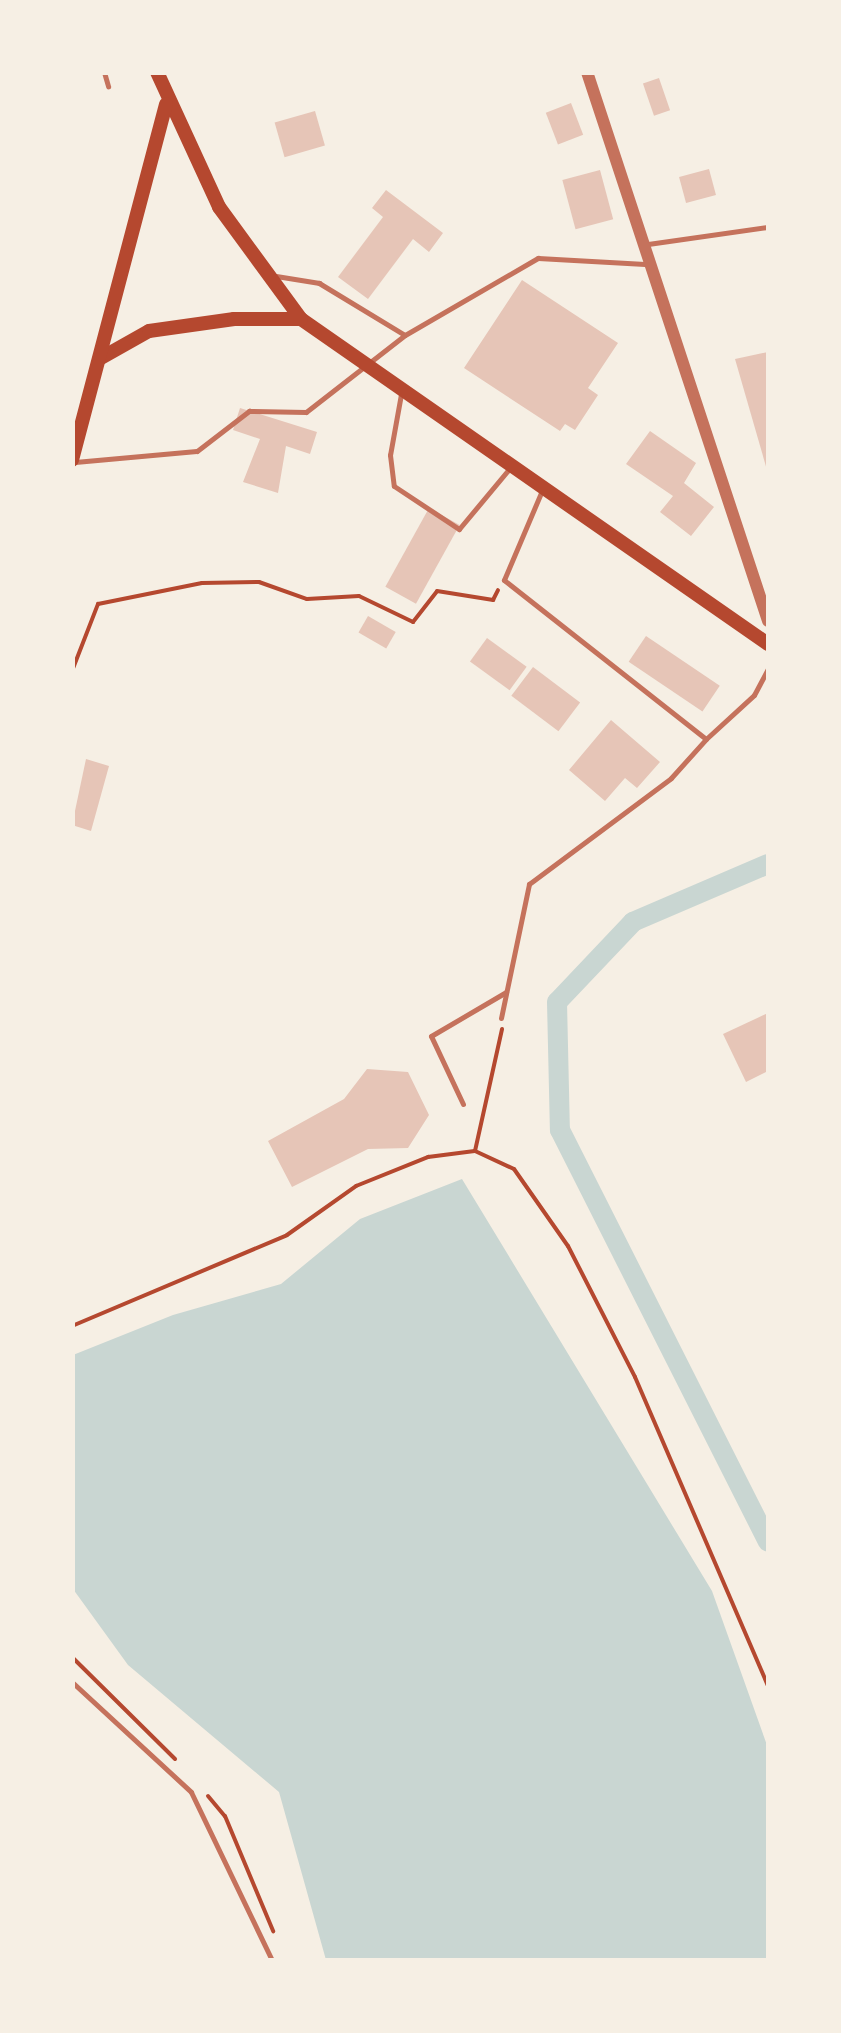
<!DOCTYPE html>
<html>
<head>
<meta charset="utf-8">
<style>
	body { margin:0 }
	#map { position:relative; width:841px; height:2033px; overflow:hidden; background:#f6efe4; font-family:Montserrat,sans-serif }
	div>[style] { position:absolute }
	.water>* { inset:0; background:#c9d6d2 }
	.canal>* { height:20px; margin:-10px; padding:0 10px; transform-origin:10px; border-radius:10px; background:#c9d6d2 }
	.building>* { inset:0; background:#e6c5b7; transform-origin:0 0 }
	.path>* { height:4px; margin:-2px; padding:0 2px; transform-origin:2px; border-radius:2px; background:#b5482f }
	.service>* { height:5px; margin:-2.5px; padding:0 2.5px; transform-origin:2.5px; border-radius:2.5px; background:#c5725c }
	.tertiary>* { height:12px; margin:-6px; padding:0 6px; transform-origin:6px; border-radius:6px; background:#c5725c }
	.secondary>* { height:14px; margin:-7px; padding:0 7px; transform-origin:7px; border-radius:7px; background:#b5482f }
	span { translate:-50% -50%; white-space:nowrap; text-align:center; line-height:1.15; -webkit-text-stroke:8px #f6efe4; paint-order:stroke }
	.frame { position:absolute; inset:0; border:75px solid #f6efe4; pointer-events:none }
</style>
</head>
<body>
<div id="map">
	<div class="water">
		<div style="clip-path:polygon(462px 1179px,712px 1591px,768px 1748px,768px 1960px,326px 1960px,279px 1792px,128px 1665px,73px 1589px,73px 1355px,173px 1315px,281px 1284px,360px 1219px)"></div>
	</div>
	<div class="canal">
		<div style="left:768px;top:864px;width:147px;rotate:156.8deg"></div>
		<div style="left:633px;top:922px;width:110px;rotate:133.5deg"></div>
		<div style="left:557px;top:1002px;width:128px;rotate:88.7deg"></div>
		<div style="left:560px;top:1130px;width:461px;rotate:63.2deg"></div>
	</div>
	<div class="building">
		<div style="left:659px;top:78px;width:34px;height:17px;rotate:71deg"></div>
		<div style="left:571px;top:103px;width:34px;height:27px;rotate:69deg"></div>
		<div style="left:315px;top:111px;width:36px;height:42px;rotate:74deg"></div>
		<div style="left:709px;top:169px;width:27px;height:31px;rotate:75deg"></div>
		<div style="left:600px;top:170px;width:51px;height:39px;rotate:75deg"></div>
		<div style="clip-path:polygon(386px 190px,443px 233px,429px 252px,413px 239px,368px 299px,338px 277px,383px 217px,372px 208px)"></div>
		<div style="clip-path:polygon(522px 280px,618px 343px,588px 388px,598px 395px,575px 430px,565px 424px,560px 431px,464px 368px)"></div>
		<div style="clip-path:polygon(768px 352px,768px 470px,767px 470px,735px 359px)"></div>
		<div style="clip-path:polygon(240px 408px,317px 432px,310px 454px,286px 446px,278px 493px,243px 482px,260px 439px,233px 430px)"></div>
		<div style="clip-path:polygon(650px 431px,696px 463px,684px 483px,714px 507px,691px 536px,660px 512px,673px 496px,626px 464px)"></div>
		<div style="left:429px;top:508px;width:35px;height:90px;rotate:29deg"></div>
		<div style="left:368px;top:616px;width:32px;height:19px;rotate:30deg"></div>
		<div style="left:646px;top:636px;width:89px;height:31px;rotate:34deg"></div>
		<div style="left:487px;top:638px;width:49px;height:29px;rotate:36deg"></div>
		<div style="left:533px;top:667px;width:59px;height:36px;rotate:37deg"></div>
		<div style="clip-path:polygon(611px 720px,660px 762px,637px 788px,625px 778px,605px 801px,569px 770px)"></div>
		<div style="clip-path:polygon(86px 759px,109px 766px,91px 831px,72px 825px)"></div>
		<div style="clip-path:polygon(768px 1013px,768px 1071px,746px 1082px,723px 1034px)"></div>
		<div style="clip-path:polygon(367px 1069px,408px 1072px,429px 1115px,408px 1148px,368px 1149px,292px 1187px,268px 1141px,344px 1099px)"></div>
	</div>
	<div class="path">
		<div style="left:72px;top:671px;width:72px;rotate:-68.8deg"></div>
		<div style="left:98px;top:604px;width:106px;rotate:-11.4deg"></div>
		<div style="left:202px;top:583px;width:57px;rotate:-1deg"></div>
		<div style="left:259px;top:582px;width:51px;rotate:19.5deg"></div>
		<div style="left:307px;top:599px;width:52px;rotate:-3.3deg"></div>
		<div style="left:359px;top:596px;width:60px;rotate:25.7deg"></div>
		<div style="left:413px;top:622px;width:39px;rotate:-52deg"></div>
		<div style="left:437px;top:591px;width:57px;rotate:9.1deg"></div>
		<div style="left:493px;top:600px;width:11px;rotate:-63deg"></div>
		<div style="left:475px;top:1151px;width:125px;rotate:-77.5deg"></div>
		<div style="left:72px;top:1326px;width:233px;rotate:-22.9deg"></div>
		<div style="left:287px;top:1235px;width:85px;rotate:-35.4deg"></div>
		<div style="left:356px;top:1186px;width:78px;rotate:-21.9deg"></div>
		<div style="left:428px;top:1157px;width:47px;rotate:-7.3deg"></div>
		<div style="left:475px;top:1151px;width:43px;rotate:24.8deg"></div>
		<div style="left:514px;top:1169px;width:94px;rotate:55deg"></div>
		<div style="left:568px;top:1246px;width:147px;rotate:62.9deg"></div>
		<div style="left:635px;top:1377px;width:336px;rotate:66.7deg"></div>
		<div style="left:72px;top:1657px;width:145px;rotate:44.7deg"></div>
		<div style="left:208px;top:1796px;width:26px;rotate:50deg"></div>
		<div style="left:225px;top:1816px;width:125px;rotate:67.3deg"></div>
	</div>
	<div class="service">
		<div style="left:104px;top:72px;width:15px;rotate:74deg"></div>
		<div style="left:648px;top:244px;width:121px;rotate:-8.1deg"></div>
		<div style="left:276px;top:276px;width:44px;rotate:9.2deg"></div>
		<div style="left:319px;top:283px;width:100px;rotate:31.2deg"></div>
		<div style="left:401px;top:394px;width:62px;rotate:100.2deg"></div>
		<div style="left:390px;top:455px;width:31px;rotate:83deg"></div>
		<div style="left:394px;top:486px;width:78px;rotate:33.5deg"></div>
		<div style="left:459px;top:529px;width:78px;rotate:-50.2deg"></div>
		<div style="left:75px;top:462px;width:122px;rotate:-5.2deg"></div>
		<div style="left:197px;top:451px;width:66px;rotate:-37.6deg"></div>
		<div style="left:249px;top:411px;width:57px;rotate:1deg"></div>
		<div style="left:306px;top:412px;width:125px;rotate:-37.9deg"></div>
		<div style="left:405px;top:335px;width:154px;rotate:-30.1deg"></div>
		<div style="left:538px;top:258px;width:107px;rotate:3.2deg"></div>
		<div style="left:543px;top:488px;width:100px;rotate:113deg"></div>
		<div style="left:504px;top:580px;width:257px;rotate:38.2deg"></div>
		<div style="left:706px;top:739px;width:65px;rotate:-42.5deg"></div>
		<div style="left:754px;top:695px;width:30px;rotate:-62deg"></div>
		<div style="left:501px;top:1018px;width:137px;rotate:-78.2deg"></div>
		<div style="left:529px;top:884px;width:177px;rotate:-36.7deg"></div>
		<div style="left:671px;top:778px;width:52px;rotate:-48.1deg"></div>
		<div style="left:463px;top:1104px;width:75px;rotate:-115.2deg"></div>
		<div style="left:431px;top:1036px;width:87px;rotate:-30.4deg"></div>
		<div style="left:72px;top:1682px;width:162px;rotate:42.7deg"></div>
		<div style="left:191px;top:1792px;width:187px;rotate:64.3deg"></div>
	</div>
	<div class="tertiary">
		<div style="left:587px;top:72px;width:578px;rotate:71.75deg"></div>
	</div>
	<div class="secondary">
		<div style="left:157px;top:72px;width:149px;rotate:65.3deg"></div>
		<div style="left:219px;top:207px;width:139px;rotate:53.8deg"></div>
		<div style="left:301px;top:319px;width:569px;rotate:34.84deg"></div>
		<div style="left:101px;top:358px;width:55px;rotate:-29.4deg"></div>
		<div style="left:149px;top:331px;width:86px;rotate:-8deg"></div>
		<div style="left:234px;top:319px;width:67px"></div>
		<div style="left:72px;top:460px;width:368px;rotate:-75.2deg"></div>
	</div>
	<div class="frame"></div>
</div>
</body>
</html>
